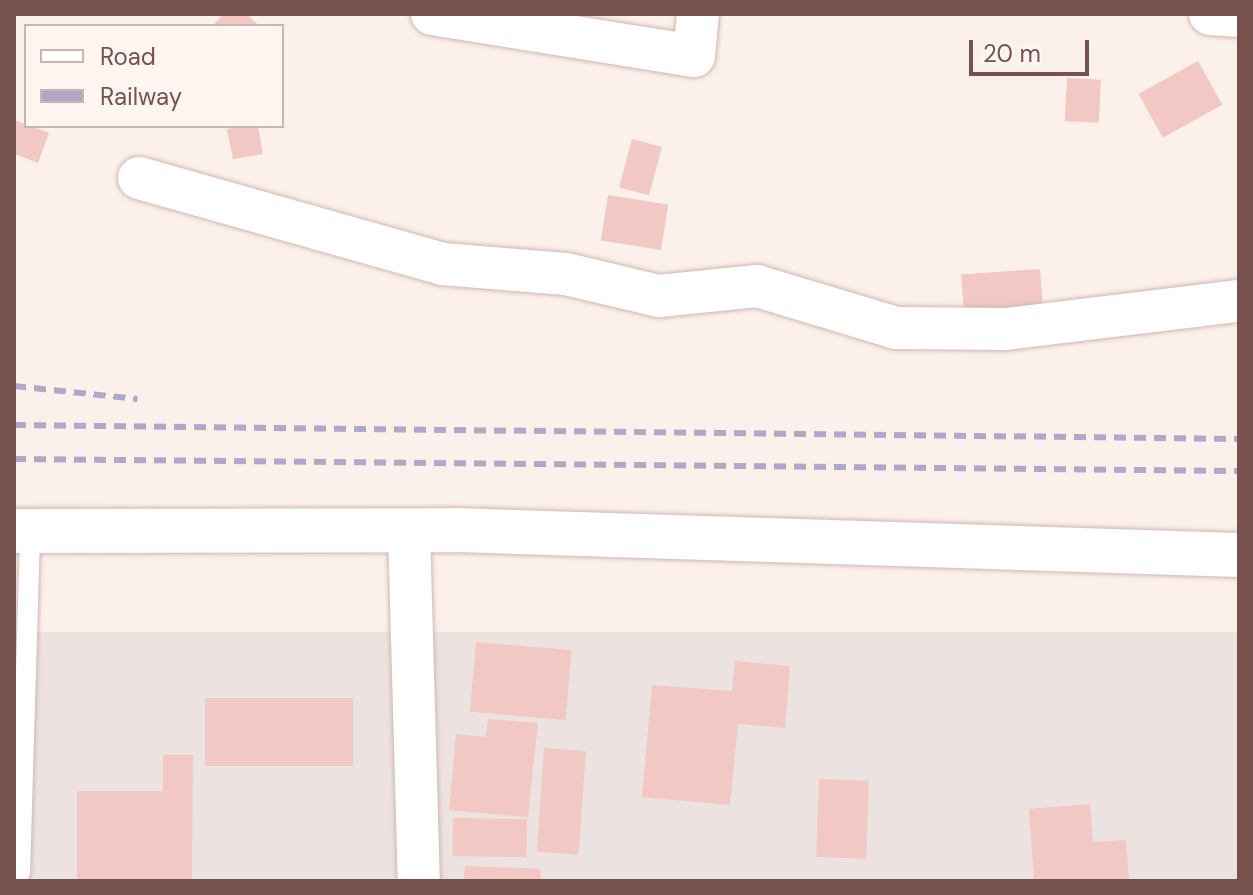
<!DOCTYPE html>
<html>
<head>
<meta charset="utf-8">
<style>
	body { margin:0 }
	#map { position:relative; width:1253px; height:895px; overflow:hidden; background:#fcf0ea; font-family:"DM Sans",sans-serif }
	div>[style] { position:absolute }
	.industrial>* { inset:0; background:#ece2e0; transform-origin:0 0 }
	.building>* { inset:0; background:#f1c8c3; transform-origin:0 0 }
	.roads { filter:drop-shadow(0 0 2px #d1b8b2) drop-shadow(0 0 2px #d1b8b2) }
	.service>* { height:20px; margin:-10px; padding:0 10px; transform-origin:10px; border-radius:10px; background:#fff }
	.minor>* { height:42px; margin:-21px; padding:0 21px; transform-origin:21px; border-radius:21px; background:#fff }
	.secondary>* { height:44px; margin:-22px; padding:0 22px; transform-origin:22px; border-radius:22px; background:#fff }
	.rail>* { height:6px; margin-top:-3px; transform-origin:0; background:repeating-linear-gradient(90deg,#b0a8c7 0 12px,transparent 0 20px) }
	span { translate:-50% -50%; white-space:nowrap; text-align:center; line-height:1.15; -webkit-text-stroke:7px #fff6f1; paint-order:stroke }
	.frame { position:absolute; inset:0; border:16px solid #77514e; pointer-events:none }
	.legend { position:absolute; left:24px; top:24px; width:260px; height:104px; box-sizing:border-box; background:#fff6f1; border:2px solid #c9b4b0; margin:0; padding:10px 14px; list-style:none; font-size:24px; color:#77514e }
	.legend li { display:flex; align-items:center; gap:16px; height:40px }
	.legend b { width:40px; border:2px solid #c9b4b0 }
	.scale { position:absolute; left:969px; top:40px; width:120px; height:36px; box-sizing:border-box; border:4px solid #77514e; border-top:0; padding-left:10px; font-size:24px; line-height:28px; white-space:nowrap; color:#77514e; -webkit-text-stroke:6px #fff6f1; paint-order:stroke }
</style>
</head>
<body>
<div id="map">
	<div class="industrial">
		<div style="left:1239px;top:632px;width:249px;height:1225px;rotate:90deg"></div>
	</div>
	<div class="building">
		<div style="clip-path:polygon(224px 14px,247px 14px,259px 26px,212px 26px)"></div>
		<div style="left:1198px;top:61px;width:50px;height:68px;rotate:61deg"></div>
		<div style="left:1067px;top:78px;width:34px;height:43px;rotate:3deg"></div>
		<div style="clip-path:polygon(14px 120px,49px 133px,38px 163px,14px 154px)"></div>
		<div style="clip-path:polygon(241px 126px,258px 126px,263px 154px,233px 159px,227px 129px)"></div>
		<div style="left:632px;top:139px;width:31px;height:50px;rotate:15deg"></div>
		<div style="left:608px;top:195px;width:61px;height:46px;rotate:9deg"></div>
		<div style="left:1040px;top:269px;width:49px;height:79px;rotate:86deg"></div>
		<div style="left:476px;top:642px;width:96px;height:70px;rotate:5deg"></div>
		<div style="clip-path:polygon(735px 661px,790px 666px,785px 728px,738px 724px,730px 805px,642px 797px,652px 685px,732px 691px)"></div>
		<div style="left:205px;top:698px;width:148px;height:68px"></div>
		<div style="clip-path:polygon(488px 719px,538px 723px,528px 817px,449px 810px,456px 734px,486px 737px)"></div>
		<div style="left:544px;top:748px;width:42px;height:104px;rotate:4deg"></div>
		<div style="clip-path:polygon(163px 755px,193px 755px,192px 881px,77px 880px,77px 791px,163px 791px)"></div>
		<div style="left:819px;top:779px;width:50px;height:78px;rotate:2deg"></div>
		<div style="clip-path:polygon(1090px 804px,1093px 842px,1126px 840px,1129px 881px,1034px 881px,1029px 809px)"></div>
		<div style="left:453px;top:818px;width:74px;height:38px;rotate:1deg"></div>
		<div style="clip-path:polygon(465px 866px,541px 869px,540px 881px,464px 881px)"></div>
	</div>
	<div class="roads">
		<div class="service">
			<div style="left:20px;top:873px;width:342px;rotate:-88.3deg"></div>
		</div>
		<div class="minor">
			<div style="left:432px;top:14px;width:265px;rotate:9.1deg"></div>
			<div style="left:694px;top:56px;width:42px;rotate:-84.6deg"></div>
			<div style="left:1210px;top:14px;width:29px;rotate:4deg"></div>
			<div style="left:139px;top:178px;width:315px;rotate:15.8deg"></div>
			<div style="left:442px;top:264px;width:124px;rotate:4.6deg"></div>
			<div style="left:566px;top:274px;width:96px;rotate:13.3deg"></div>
			<div style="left:659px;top:296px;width:99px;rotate:-5.8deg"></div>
			<div style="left:757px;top:286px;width:145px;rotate:16.8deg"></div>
			<div style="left:896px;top:328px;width:110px;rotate:0.5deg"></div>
			<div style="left:1006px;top:329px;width:235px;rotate:-6.9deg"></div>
			<div style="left:409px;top:530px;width:351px;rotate:88.4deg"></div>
		</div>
		<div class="secondary">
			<div style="left:14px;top:531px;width:443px;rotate:-0.1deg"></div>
			<div style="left:457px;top:530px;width:782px;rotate:1.83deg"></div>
		</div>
	</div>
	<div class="rail">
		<div style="left:14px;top:386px;width:124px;rotate:6deg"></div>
		<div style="left:14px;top:425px;width:1225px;rotate:0.65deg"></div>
		<div style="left:14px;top:459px;width:1225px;rotate:0.56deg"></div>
	</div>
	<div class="frame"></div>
	<ul class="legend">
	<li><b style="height:10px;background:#fff"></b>Road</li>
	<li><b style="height:10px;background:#b0a8c7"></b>Railway</li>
	</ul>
	<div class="scale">20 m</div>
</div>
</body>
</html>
